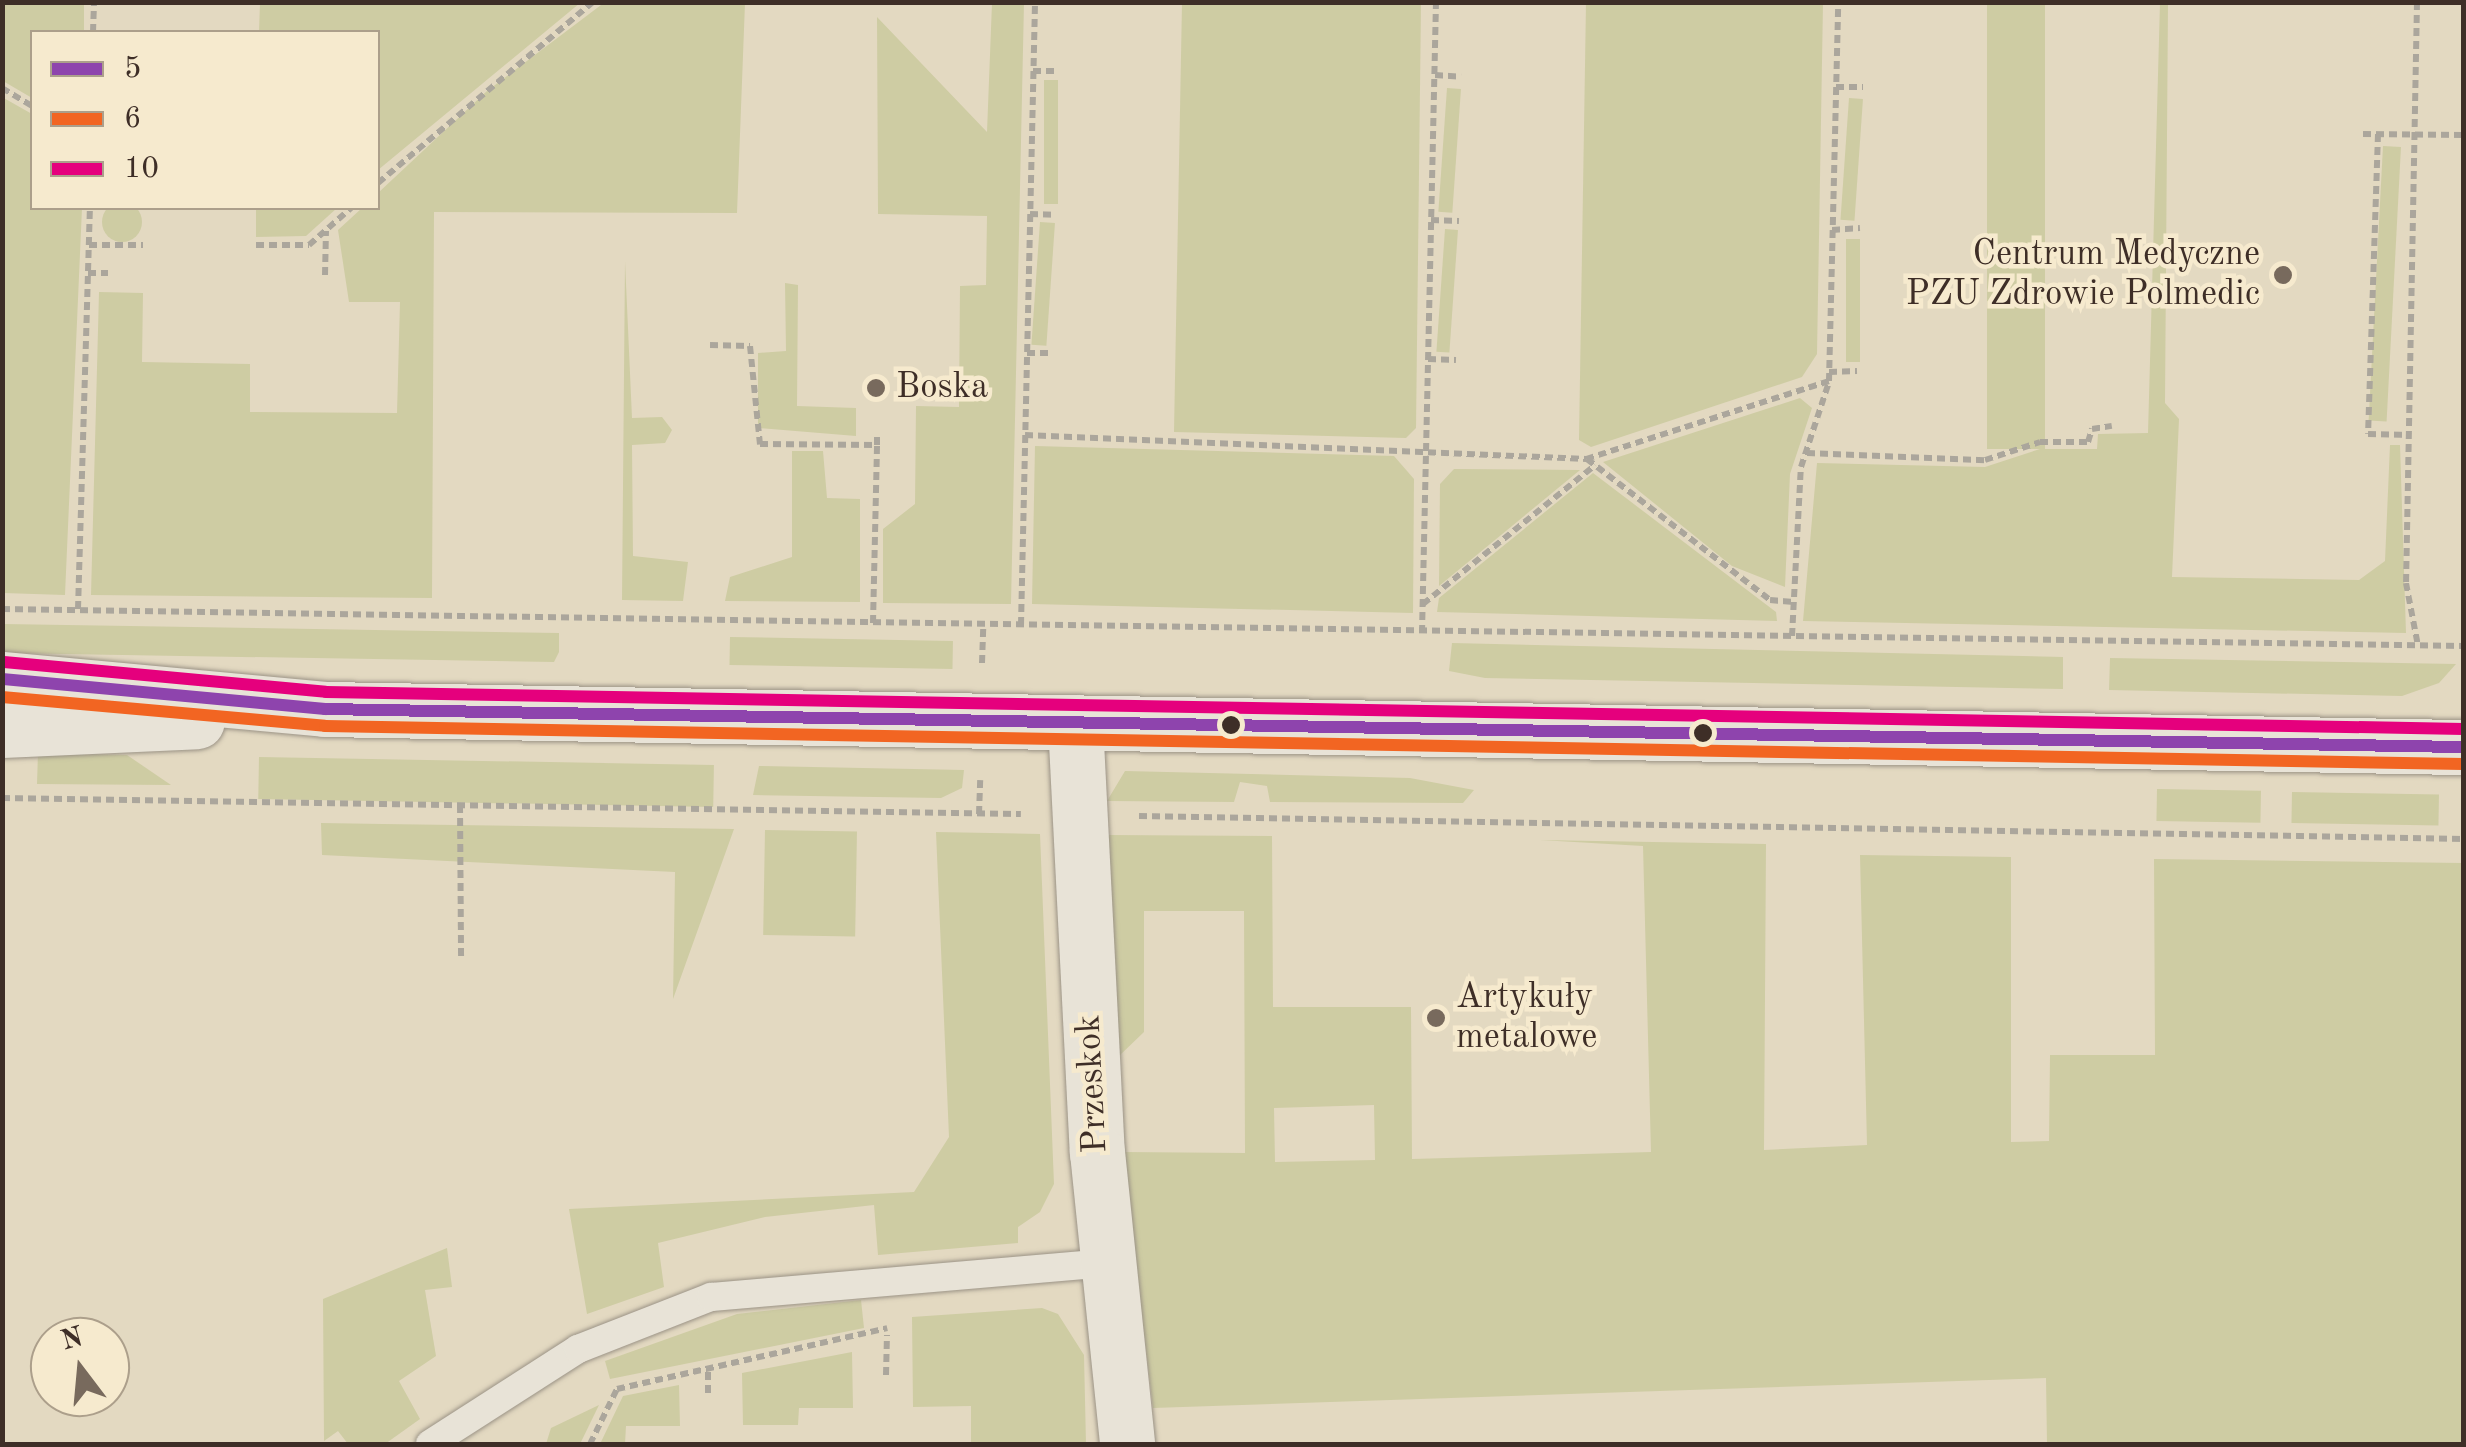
<!DOCTYPE html>
<html>
<head>
<meta charset="utf-8">
<style>
	body { margin:0 }
	#map { position:relative; width:2466px; height:1447px; overflow:hidden; background:#e3d9c1; font-family:"Old Standard TT",serif }
	div>[style] { position:absolute }
	.green>* { inset:0; background:#cecca3; transform-origin:0 0 }
	.round { border-radius:50% }
	.path>* { height:6px; margin-top:-3px; transform-origin:0; background:repeating-linear-gradient(90deg,#aba69c 0 8px,transparent 0 13px) }
	.roads { filter:drop-shadow(0 0 2px #9b9386) drop-shadow(0 0 2px #9b9386) }
	.lane>* { height:28px; margin:-14px; padding:0 14px; transform-origin:14px; border-radius:14px; background:#e8e3d7 }
	.street>* { height:55px; margin:-27.5px; padding:0 27.5px; transform-origin:27.5px; border-radius:27.5px; background:#e8e3d7 }
	.secondary>* { height:55px; margin:-27.5px; padding:0 27.5px; transform-origin:27.5px; border-radius:27.5px; background:#e8e3d7 }
	.bus-1>* { height:12px; margin:-6px; padding:0 6px; transform-origin:6px; border-radius:6px; background:#8e44ad }
	.bus-2>* { height:12px; margin:-6px; padding:0 6px; transform-origin:6px; border-radius:6px; background:#f26522 }
	.bus-3>* { height:12px; margin:-6px; padding:0 6px; transform-origin:6px; border-radius:6px; background:#e5007d }
	.dots>* { width:28px; height:28px; translate:-50% -50%; box-sizing:border-box; border:5px solid #f6eace; border-radius:50% }
	span { translate:-50% -50%; white-space:nowrap; text-align:center; line-height:1.15; -webkit-text-stroke:9px #f6eace; paint-order:stroke }
	.poi-label { font-size:35px; color:#3e2e27 }
	.right { translate:-100% -50%; text-align:right }
	.left { translate:0 -50%; text-align:left }
	.street-label { font-size:35px; color:#3e2e27 }
	.frame { position:absolute; inset:0; border:5px solid #3e2e27; pointer-events:none }
	.legend { position:absolute; left:30px; top:30px; width:350px; height:180px; box-sizing:border-box; background:#f6eace; border:2px solid #ac9f8b; margin:0; padding:12px 18px; list-style:none; font-size:30px; color:#3e2e27 }
	.legend li { display:flex; align-items:center; gap:20px; height:50px }
	.legend b { width:50px; border:2px solid #ac9f8b }
	.north { position:absolute; left:30px; top:1317px; width:100px; height:100px; box-sizing:border-box; background:#f6eace; border:2px solid #ac9f8b; border-radius:50%; rotate:344deg; font-size:28px; font-weight:700; line-height:40px; text-align:center; color:#3e2e27 }
	.north::after { content:''; display:block; margin:auto; width:35px; height:45px; background:#786a5d; clip-path:polygon(50% 0,100% 100%,50% 72%,0 100%) }
</style>
</head>
<body>
<div id="map">
	<div class="green">
		<div style="clip-path:polygon(3px 2px,84px 3px,84px 32px,32px 32px,32px 98px,3px 81px)"></div>
		<div style="clip-path:polygon(605px 2px,745px 3px,737px 213px,434px 212px,432px 598px,91px 595px,99px 292px,143px 293px,142px 362px,250px 364px,250px 412px,397px 413px,400px 302px,349px 302px,338px 230px,362px 208px,378px 208px,378px 193px,487px 91px)"></div>
		<div style="clip-path:polygon(260px 3px,260px 2px,580px 3px,378px 170px,378px 32px,259px 32px)"></div>
		<div style="clip-path:polygon(992px 3px,1024px 3px,1011px 604px,883px 603px,883px 529px,915px 504px,916px 406px,959px 407px,960px 286px,986px 285px,987px 216px,878px 214px,877px 17px,987px 132px)"></div>
		<div style="clip-path:polygon(1182px 3px,1421px 3px,1416px 428px,1406px 438px,1174px 432px)"></div>
		<div style="clip-path:polygon(1586px 3px,1823px 3px,1817px 354px,1802px 377px,1591px 447px,1579px 440px)"></div>
		<div style="left:1987px;top:3px;width:58px;height:446px"></div>
		<div style="clip-path:polygon(2160px 3px,2168px 3px,2165px 403px,2179px 419px,2172px 577px,2359px 580px,2385px 561px,2390px 445px,2400px 445px,2406px 633px,1803px 621px,1817px 463px,1985px 467px,2040px 449px,2097px 449px,2098px 434px,2148px 433px)"></div>
		<div style="left:1044px;top:80px;width:14px;height:124px"></div>
		<div style="left:1447px;top:88px;width:14px;height:124px;rotate:4deg"></div>
		<div style="clip-path:polygon(2px 97px,32px 114px,32px 208px,82px 208px,65px 595px,3px 593px)"></div>
		<div style="left:1849px;top:98px;width:14px;height:122px;rotate:4deg"></div>
		<div style="left:2383px;top:146px;width:18px;height:275px;rotate:3deg"></div>
		<div class="round" style="left:102px;top:202px;width:40px;height:40px"></div>
		<div style="clip-path:polygon(256px 208px,337px 208px,306px 236px,256px 237px)"></div>
		<div style="left:1040px;top:222px;width:15px;height:123px;rotate:4deg"></div>
		<div style="left:1445px;top:229px;width:13px;height:123px;rotate:4deg"></div>
		<div style="left:1846px;top:239px;width:14px;height:123px"></div>
		<div style="clip-path:polygon(625px 261px,632px 418px,662px 417px,672px 430px,665px 443px,632px 445px,633px 556px,688px 562px,683px 601px,622px 600px)"></div>
		<div style="clip-path:polygon(785px 283px,798px 285px,797px 406px,856px 408px,856px 436px,758px 428px,758px 353px,786px 351px)"></div>
		<div style="clip-path:polygon(1800px 398px,1812px 408px,1790px 474px,1785px 587px,1732px 566px,1603px 462px)"></div>
		<div style="clip-path:polygon(1035px 446px,1394px 456px,1414px 479px,1413px 613px,1032px 604px)"></div>
		<div style="clip-path:polygon(792px 451px,823px 451px,827px 498px,860px 499px,860px 602px,725px 601px,730px 577px,792px 557px)"></div>
		<div style="clip-path:polygon(1454px 469px,1580px 470px,1439px 586px,1440px 484px)"></div>
		<div style="clip-path:polygon(1593px 473px,1776px 612px,1777px 621px,1437px 612px,1439px 598px)"></div>
		<div style="clip-path:polygon(3px 624px,559px 633px,559px 652px,554px 662px,3px 653px)"></div>
		<div style="left:730px;top:637px;width:223px;height:28px;rotate:1deg"></div>
		<div style="clip-path:polygon(1452px 643px,2063px 657px,2063px 689px,1485px 678px,1449px 671px)"></div>
		<div style="clip-path:polygon(2110px 658px,2456px 664px,2439px 683px,2402px 696px,2109px 690px)"></div>
		<div style="clip-path:polygon(38px 753px,127px 755px,171px 785px,37px 784px)"></div>
		<div style="left:259px;top:757px;width:455px;height:42px;rotate:1deg"></div>
		<div style="clip-path:polygon(759px 766px,964px 770px,962px 788px,941px 798px,753px 795px)"></div>
		<div style="clip-path:polygon(1125px 771px,1410px 778px,1474px 790px,1463px 803px,1270px 802px,1267px 786px,1240px 782px,1234px 802px,1107px 801px)"></div>
		<div style="left:2157px;top:789px;width:104px;height:32px;rotate:1deg"></div>
		<div style="left:2292px;top:792px;width:147px;height:31px;rotate:1deg"></div>
		<div style="clip-path:polygon(321px 823px,383px 824px,734px 829px,673px 999px,675px 872px,322px 855px)"></div>
		<div style="left:765px;top:830px;width:92px;height:105px;rotate:1deg"></div>
		<div style="clip-path:polygon(936px 832px,1040px 834px,1054px 1184px,1040px 1212px,1018px 1227px,1018px 1243px,878px 1255px,874px 1205px,765px 1217px,658px 1243px,664px 1287px,587px 1314px,569px 1209px,914px 1192px,949px 1137px)"></div>
		<div style="clip-path:polygon(evenodd,1108px 835px,1272px 836px,1273px 1007px,1411px 1007px,1412px 1159px,1651px 1152px,1643px 846px,1540px 840px,1766px 844px,1764px 1150px,1867px 1145px,1860px 855px,2011px 857px,2011px 1142px,2049px 1141px,2050px 1055px,2155px 1055px,2154px 859px,2463px 863px,2463px 1444px,2047px 1444px,2046px 1378px,1153px 1408px,1122px 1152px,1245px 1153px,1244px 911px,1144px 911px,1144px 1032px,1118px 1057px,1108px 835px,1374px 1105px,1375px 1160px,1275px 1162px,1274px 1108px,1374px 1105px)"></div>
		<div style="clip-path:polygon(447px 1248px,452px 1287px,425px 1290px,436px 1356px,399px 1381px,420px 1419px,385px 1444px,348px 1444px,338px 1431px,324px 1441px,323px 1299px)"></div>
		<div style="clip-path:polygon(861px 1300px,864px 1328px,610px 1379px,605px 1361px,737px 1314px)"></div>
		<div style="clip-path:polygon(1042px 1308px,1058px 1314px,1084px 1355px,1086px 1444px,971px 1444px,971px 1406px,913px 1407px,912px 1317px)"></div>
		<div style="clip-path:polygon(852px 1352px,853px 1408px,799px 1408px,798px 1425px,743px 1425px,742px 1373px)"></div>
		<div style="clip-path:polygon(679px 1385px,680px 1426px,626px 1426px,625px 1444px,600px 1444px,623px 1396px)"></div>
		<div style="clip-path:polygon(599px 1405px,580px 1444px,546px 1444px,551px 1428px)"></div>
	</div>
	<div class="path">
		<div style="left:2417px;top:2px;width:581px;rotate:91.08deg"></div>
		<div style="left:2406px;top:583px;width:64px;rotate:79.2deg"></div>
		<div style="left:93px;top:32px;width:30px;rotate:-88deg"></div>
		<div style="left:1033px;top:71px;width:25px"></div>
		<div style="left:1435px;top:75px;width:26px;rotate:4deg"></div>
		<div style="left:1836px;top:87px;width:27px"></div>
		<div style="left:2px;top:88px;width:35px;rotate:31deg"></div>
		<div style="left:2363px;top:134px;width:101px;rotate:0.6deg"></div>
		<div style="left:2378px;top:134px;width:300px;rotate:91.9deg"></div>
		<div style="left:2368px;top:434px;width:43px;rotate:1.3deg"></div>
		<div style="left:378px;top:183px;width:281px;rotate:-40.1deg"></div>
		<div style="left:1030px;top:214px;width:25px;rotate:2deg"></div>
		<div style="left:1431px;top:220px;width:28px;rotate:2deg"></div>
		<div style="left:1832px;top:230px;width:28px;rotate:-4deg"></div>
		<div style="left:89px;top:245px;width:54px"></div>
		<div style="left:256px;top:245px;width:53px"></div>
		<div style="left:309px;top:245px;width:56px;rotate:-41.4deg"></div>
		<div style="left:88px;top:273px;width:20px"></div>
		<div style="left:325px;top:275px;width:44px;rotate:-88.7deg"></div>
		<div style="left:710px;top:345px;width:40px;rotate:1.4deg"></div>
		<div style="left:750px;top:346px;width:99px;rotate:84.2deg"></div>
		<div style="left:760px;top:444px;width:117px;rotate:0.5deg"></div>
		<div style="left:877px;top:445px;width:9px;rotate:-90deg"></div>
		<div style="left:1027px;top:353px;width:25px"></div>
		<div style="left:1428px;top:359px;width:28px;rotate:2deg"></div>
		<div style="left:1829px;top:372px;width:28px;rotate:-2deg"></div>
		<div style="left:1025px;top:435px;width:562px;rotate:2.45deg"></div>
		<div style="left:1586px;top:459px;width:255px;rotate:-17.8deg"></div>
		<div style="left:1829px;top:381px;width:379px;rotate:-88.6deg"></div>
		<div style="left:1807px;top:453px;width:178px;rotate:2.3deg"></div>
		<div style="left:1985px;top:460px;width:58px;rotate:-18.1deg"></div>
		<div style="left:2040px;top:442px;width:48px"></div>
		<div style="left:2088px;top:442px;width:14px;rotate:-73deg"></div>
		<div style="left:2092px;top:429px;width:20px;rotate:-9deg"></div>
		<div style="left:1587px;top:459px;width:231px;rotate:37.6deg"></div>
		<div style="left:1770px;top:600px;width:24px;rotate:5deg"></div>
		<div style="left:1423px;top:604px;width:221px;rotate:-38.9deg"></div>
		<div style="left:2px;top:609px;width:2462px;rotate:0.86deg"></div>
		<div style="left:78px;top:609px;width:401px;rotate:-88.3deg"></div>
		<div style="left:873px;top:623px;width:178px;rotate:-88.7deg"></div>
		<div style="left:1021px;top:625px;width:623px;rotate:-88.71deg"></div>
		<div style="left:1422px;top:633px;width:631px;rotate:-88.73deg"></div>
		<div style="left:1792px;top:636px;width:169px;rotate:-87deg"></div>
		<div style="left:1801px;top:467px;width:89px;rotate:-71.8deg"></div>
		<div style="left:982px;top:663px;width:37px;rotate:-88deg"></div>
		<div style="left:2px;top:798px;width:1019px;rotate:0.9deg"></div>
		<div style="left:460px;top:805px;width:151px;rotate:89.6deg"></div>
		<div style="left:979px;top:814px;width:34px;rotate:-88deg"></div>
		<div style="left:1139px;top:816px;width:1325px;rotate:0.99deg"></div>
		<div style="left:886px;top:1375px;width:40px;rotate:-88.6deg"></div>
		<div style="left:708px;top:1393px;width:25px;rotate:-90deg"></div>
		<div style="left:590px;top:1444px;width:61px;rotate:-63.9deg"></div>
		<div style="left:617px;top:1389px;width:277px;rotate:-12.7deg"></div>
	</div>
	<div class="roads">
		<div class="lane">
			<div style="left:430px;top:1444px;width:176px;rotate:-32.7deg"></div>
			<div style="left:578px;top:1349px;width:143px;rotate:-21.4deg"></div>
			<div style="left:711px;top:1297px;width:395px;rotate:-4.9deg"></div>
		</div>
		<div class="street">
			<div style="left:1075px;top:722px;width:431px;rotate:87.1deg"></div>
			<div style="left:1097px;top:1152px;width:294px;rotate:84.1deg"></div>
		</div>
		<div class="secondary">
			<div style="left:2px;top:679px;width:324px;rotate:5.3deg"></div>
			<div style="left:325px;top:709px;width:2139px;rotate:1.02deg"></div>
			<div style="left:2px;top:730px;width:195px;rotate:-2.6deg"></div>
		</div>
	</div>
	<div class="bus-1">
		<div style="left:2px;top:679px;width:324px;rotate:5.3deg"></div>
		<div style="left:325px;top:709px;width:2139px;rotate:1.02deg"></div>
	</div>
	<div class="bus-2">
		<div style="left:2px;top:697px;width:324px;rotate:5.1deg"></div>
		<div style="left:325px;top:726px;width:2139px;rotate:1.02deg"></div>
	</div>
	<div class="bus-3">
		<div style="left:4px;top:662px;width:323px;rotate:5.3deg"></div>
		<div style="left:326px;top:692px;width:2138px;rotate:0.99deg"></div>
	</div>
	<div class="dots">
		<div style="left:2283px;top:275px;background:#786a5d"></div>
		<div style="left:876px;top:388px;background:#786a5d"></div>
		<div style="left:1231px;top:725px;background:#3e2e27"></div>
		<div style="left:1703px;top:733px;background:#3e2e27"></div>
		<div style="left:1436px;top:1018px;background:#786a5d"></div>
	</div>
	<div class="poi-label">
		<span class="right" style="left:2260px;top:275px">Centrum Medyczne<br>PZU Zdrowie Polmedic</span>
		<span class="left" style="left:896px;top:388px">Boska</span>
		<span class="left" style="left:1456px;top:1018px">Artykuły<br>metalowe</span>
	</div>
	<div class="street-label">
		<span style="left:1093px;top:1084px;rotate:-93deg">Przeskok</span>
	</div>
	<div class="frame"></div>
	<ul class="legend">
	<li><b style="height:12px;background:#8e44ad"></b>5</li>
	<li><b style="height:12px;background:#f26522"></b>6</li>
	<li><b style="height:12px;background:#e5007d"></b>10</li>
	</ul>
	<div class="north">N</div>
</div>
</body>
</html>
